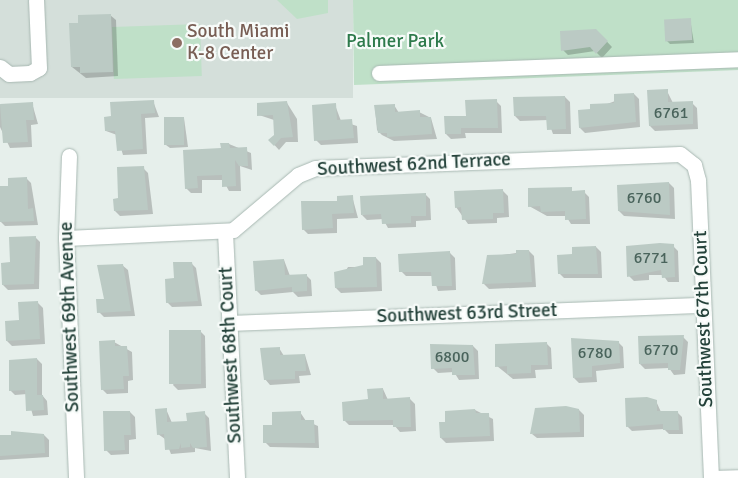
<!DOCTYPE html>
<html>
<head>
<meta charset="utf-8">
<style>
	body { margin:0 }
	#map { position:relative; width:738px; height:478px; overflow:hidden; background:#e6efeb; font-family:Signika,sans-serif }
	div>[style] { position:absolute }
	.built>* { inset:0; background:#d4dfda; transform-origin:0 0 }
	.green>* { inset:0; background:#bfe0c8; transform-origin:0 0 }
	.shadow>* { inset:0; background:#0003 }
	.building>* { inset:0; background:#bbcac4; transform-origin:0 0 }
	.roads { filter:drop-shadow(0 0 1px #a8b8b2) drop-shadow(0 0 1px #a8b8b2) }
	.minor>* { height:15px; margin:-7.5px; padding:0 7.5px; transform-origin:7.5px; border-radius:7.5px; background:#fff }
	.dots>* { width:14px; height:14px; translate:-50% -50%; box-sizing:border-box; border:2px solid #f7fbf9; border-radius:50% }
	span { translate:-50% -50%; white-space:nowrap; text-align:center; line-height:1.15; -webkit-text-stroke:4.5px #f7fbf9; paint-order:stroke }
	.number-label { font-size:16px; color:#4a645c }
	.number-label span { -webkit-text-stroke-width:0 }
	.education-label { font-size:19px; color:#785e54 }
	.left { translate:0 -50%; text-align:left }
	.park-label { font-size:19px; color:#2d7a4b }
	.street-label { font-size:19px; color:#24423a }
</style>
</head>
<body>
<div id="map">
	<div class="built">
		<div style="left:0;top:0;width:353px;height:98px"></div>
	</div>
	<div class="green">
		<div style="clip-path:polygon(277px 0,328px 0,328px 13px,297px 19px)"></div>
		<div style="clip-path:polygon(353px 0,738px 0,738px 70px,354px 85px)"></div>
		<div style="left:200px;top:24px;width:52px;height:88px;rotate:88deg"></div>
	</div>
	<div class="shadow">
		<div style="clip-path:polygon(110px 15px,116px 20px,118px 76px,86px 78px,72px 67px,80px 24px)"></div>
		<div style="clip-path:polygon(690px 19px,694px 43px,670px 44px,667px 41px)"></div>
		<div style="clip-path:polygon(596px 30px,612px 47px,602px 58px,595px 51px,568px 55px,563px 50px)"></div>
		<div style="clip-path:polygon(667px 91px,673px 103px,692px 103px,697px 108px,698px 129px,655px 131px,650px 126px)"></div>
		<div style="clip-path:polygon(634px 94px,639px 99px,640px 127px,585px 133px,580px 128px,591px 110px)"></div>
		<div style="clip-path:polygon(565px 97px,570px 102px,571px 134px,553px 134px,548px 120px,520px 121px,515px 116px)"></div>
		<div style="clip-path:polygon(153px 101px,159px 117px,145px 118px,147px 154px,123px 155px,117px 135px,106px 131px,113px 117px)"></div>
		<div style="clip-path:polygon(496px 101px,501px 106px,502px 133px,465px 133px,466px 138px,451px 139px,446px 134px)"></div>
		<div style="clip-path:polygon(32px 103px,38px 124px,31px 125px,32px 147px,10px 148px,0 127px,0 105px)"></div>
		<div style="clip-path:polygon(287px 103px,297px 119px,298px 142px,286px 142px,279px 150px,270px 140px,275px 135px,274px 120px,259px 115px)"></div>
		<div style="clip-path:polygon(335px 105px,341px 121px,357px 126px,358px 143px,321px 145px,316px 140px)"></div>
		<div style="clip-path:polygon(394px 105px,399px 113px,419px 112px,431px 118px,437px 139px,394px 141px,382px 135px,377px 130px,375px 107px)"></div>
		<div style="clip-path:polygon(184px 118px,188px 147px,170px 148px,166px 145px)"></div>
		<div style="clip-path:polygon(229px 144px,251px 153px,252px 170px,240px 166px,241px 191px,229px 191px,223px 180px,202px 180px,202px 193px,191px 193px,186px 188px,184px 151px,222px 149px)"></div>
		<div style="clip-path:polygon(143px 168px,148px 173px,153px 214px,120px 216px,115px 211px)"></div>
		<div style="clip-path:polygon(26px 178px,31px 183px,38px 225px,5px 226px,0 221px,9px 187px)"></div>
		<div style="clip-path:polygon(669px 183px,674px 188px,675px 219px,624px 216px,619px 211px)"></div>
		<div style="clip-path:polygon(503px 191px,508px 196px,509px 217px,497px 218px,497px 223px,468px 224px,456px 207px)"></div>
		<div style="clip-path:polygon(584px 192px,589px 197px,590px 224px,571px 224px,566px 216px,547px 216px,529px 206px)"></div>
		<div style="clip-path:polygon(425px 194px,430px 199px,431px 220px,416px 221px,416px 227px,388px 228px,383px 219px,367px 220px,362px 215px)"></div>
		<div style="clip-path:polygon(352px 196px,358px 218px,337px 219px,337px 233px,308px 234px,303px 229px)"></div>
		<div style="clip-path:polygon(35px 237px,40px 242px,39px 289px,8px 290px,3px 285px)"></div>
		<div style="clip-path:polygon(673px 246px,678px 251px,679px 282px,668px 282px,663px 275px,649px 275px,649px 280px,634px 281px,629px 276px)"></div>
		<div style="clip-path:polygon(596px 247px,601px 252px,602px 278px,564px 278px,559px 273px)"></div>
		<div style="clip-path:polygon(529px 251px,534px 256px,536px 287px,489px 289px,484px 284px,489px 257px)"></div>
		<div style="clip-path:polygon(450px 253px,455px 258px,456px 290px,438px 291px,433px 276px,406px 276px,401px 271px)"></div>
		<div style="clip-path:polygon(376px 258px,381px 263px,382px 291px,341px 293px,336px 288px,348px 267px,364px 267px)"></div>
		<div style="clip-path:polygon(284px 260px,290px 276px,306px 275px,311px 280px,312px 296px,298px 297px,293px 292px,261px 295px,256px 290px)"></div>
		<div style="clip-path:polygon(191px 263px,196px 268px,202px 306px,172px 307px,167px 302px,175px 279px)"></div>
		<div style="clip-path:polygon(122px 265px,128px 270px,135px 316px,104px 317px,99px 312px)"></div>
		<div style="clip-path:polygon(38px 303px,43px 308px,45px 344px,12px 346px,7px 341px)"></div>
		<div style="clip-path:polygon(200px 331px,205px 336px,206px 388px,178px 390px,173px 385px)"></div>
		<div style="clip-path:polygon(683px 337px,688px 342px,685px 374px,674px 375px,669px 368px,645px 369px,640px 364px)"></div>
		<div style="clip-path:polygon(114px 342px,132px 352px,133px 380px,128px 381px,128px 393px,107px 394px,102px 389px)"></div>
		<div style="clip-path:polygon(618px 342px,623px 347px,624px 368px,596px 371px,597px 382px,579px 383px,574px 378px)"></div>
		<div style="clip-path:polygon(546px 343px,551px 348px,552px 369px,535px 370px,536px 378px,513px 379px,497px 366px)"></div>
		<div style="clip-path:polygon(473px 346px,478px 351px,479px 379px,459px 380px,454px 372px,438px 373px,433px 368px)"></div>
		<div style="clip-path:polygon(279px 348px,284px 356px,305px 355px,311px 375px,299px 376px,300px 383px,270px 385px,265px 379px)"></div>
		<div style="clip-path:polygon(37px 359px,42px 364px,42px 395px,47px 401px,48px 415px,33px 416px,27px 394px,15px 395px,10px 390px)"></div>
		<div style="clip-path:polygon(383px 389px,388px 400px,410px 399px,415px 404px,416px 431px,400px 432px,394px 425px,349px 425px,344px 420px)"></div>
		<div style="clip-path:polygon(656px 401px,661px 412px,677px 412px,682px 417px,683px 434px,669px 434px,664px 429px,632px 431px,627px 426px)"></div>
		<div style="clip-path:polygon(166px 409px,172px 423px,188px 422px,204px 413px,209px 418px,211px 451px,195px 448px,195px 452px,171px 454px,165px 439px,158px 434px)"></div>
		<div style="clip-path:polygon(475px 410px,493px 419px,494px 441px,446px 443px,441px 438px,447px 423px)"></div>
		<div style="clip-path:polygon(579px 410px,584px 415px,584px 437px,537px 438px,532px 434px)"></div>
		<div style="clip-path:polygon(130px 412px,135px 417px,136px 439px,129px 440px,129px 454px,111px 455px,106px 450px)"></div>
		<div style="clip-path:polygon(300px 412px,306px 421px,318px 426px,319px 448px,270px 447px,265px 442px,274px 426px)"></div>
		<div style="clip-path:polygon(44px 435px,49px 440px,49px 457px,0 460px,0 436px)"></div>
	</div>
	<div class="building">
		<div style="clip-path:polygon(111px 14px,113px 72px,80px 73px,80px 67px,71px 67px,69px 23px,78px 23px,78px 15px)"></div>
		<div style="left:691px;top:18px;width:22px;height:27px;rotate:87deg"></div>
		<div style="clip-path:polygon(596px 29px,608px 41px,596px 54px,590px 47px,561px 51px,560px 31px)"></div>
		<div style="clip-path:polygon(668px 89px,668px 102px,693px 101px,693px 124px,649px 126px,647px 90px)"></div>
		<div style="clip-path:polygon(634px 93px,636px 122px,579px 128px,578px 110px,590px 109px,590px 104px,614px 103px,614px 94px)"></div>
		<div style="clip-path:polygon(565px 96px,566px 129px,547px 130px,546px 116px,514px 116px,513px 97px)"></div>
		<div style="clip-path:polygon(497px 99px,498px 128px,461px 128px,461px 134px,445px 134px,444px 116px,466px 116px,465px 100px)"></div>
		<div style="clip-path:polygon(154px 100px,155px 113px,141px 114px,143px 149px,117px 151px,115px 131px,105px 131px,104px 117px,111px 116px,110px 102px)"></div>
		<div style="clip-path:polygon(287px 101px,293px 137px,281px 138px,274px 146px,268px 140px,274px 135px,273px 115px,257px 116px,257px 103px)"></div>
		<div style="clip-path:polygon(33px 102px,34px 120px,26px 120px,28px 142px,3px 143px,0 104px)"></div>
		<div style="clip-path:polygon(336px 103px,337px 120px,352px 119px,354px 138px,314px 141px,312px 105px)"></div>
		<div style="clip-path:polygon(395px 104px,395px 112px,420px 110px,420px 117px,431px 117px,432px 134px,387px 137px,387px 133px,378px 133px,374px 105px)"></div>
		<div style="left:164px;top:117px;width:20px;height:28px"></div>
		<div style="clip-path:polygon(220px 143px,229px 143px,230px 148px,247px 147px,248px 166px,239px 166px,235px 160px,236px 186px,222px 187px,222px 175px,197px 176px,198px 188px,185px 189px,183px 150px,221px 148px)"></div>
		<div style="clip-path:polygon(144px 166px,148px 210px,114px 211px,113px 199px,118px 198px,117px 167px)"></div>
		<div style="clip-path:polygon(27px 177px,28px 209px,33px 208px,34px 221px,0 222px,0 186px,8px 186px,8px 178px)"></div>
		<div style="clip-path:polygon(669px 182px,670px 215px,618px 211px,617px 185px)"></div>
		<div style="clip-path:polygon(572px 187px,572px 191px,585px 190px,586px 219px,565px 220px,565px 211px,541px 212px,540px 206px,528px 207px,528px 188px)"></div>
		<div style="clip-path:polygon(503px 189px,504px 213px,493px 213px,493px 219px,462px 220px,461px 207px,455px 208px,454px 191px)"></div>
		<div style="clip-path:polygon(426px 193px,426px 216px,411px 216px,411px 223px,382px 224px,381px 214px,361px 215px,360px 196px)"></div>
		<div style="clip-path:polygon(353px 195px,354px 213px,332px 214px,333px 228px,302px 230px,301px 201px,337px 201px,337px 196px)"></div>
		<div style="clip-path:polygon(36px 236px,34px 284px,2px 285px,1px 263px,10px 262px,9px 237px)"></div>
		<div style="clip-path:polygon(660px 243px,674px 244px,675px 277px,662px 278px,661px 270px,627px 277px,626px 246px)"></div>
		<div style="clip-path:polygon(596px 246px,598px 274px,558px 274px,557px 255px,572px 254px,572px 247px)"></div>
		<div style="clip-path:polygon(516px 250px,529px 250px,532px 282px,482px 284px,487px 255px,516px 254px)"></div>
		<div style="clip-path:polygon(450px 251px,452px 286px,432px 286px,431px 272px,399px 272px,398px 254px)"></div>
		<div style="clip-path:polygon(363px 257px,376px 257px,377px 287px,335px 288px,334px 272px,363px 265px)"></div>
		<div style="clip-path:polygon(284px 259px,285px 275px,307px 274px,307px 291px,292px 292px,292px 287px,255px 291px,253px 261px)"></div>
		<div style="clip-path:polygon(173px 262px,192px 262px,198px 301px,166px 303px,165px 279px,174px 278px)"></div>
		<div style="clip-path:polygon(123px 264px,131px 311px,97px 313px,96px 299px,104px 299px,97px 265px)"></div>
		<div style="clip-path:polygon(38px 301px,40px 339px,6px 341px,5px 321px,19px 320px,18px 302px)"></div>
		<div style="left:201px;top:330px;width:54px;height:32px;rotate:90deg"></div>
		<div style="clip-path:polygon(684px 335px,680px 370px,668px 370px,668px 363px,639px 364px,638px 336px)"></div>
		<div style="clip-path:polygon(571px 338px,619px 341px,620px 363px,592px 366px,592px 377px,573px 378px)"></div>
		<div style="clip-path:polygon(115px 340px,115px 346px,127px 346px,129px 376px,123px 376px,124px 389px,101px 390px,99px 341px)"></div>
		<div style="clip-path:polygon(547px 342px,548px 365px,531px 365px,531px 373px,507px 374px,507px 366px,495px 367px,495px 344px)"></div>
		<div style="clip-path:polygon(430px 344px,473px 345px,475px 375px,452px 375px,452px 368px,431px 369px)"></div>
		<div style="clip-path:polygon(280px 347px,280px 355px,305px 354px,306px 371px,295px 371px,295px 379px,264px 380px,260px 348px)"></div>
		<div style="clip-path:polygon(37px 358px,37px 395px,43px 395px,44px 410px,26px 411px,25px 390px,9px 391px,9px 360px)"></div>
		<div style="clip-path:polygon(383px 388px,383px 399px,410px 397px,411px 427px,393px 427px,393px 420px,343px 421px,342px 402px,368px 399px,367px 389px)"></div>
		<div style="clip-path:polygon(647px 397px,657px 400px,657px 411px,678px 411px,679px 430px,663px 430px,663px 424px,626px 427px,625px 398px)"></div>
		<div style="clip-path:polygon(566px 406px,579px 409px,580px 432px,530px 434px,535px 408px)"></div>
		<div style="clip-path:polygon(167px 408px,167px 422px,187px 421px,186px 413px,205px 411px,207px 447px,193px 448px,190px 443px,190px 447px,181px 448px,181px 443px,179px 449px,165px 450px,164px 434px,157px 435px,155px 409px)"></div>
		<div style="clip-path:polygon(475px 409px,476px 413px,489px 413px,490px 436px,440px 438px,439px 422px,445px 422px,445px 411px)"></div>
		<div style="clip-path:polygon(103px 411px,130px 411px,131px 435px,124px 435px,125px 450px,104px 451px)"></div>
		<div style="clip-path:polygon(301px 411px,301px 420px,314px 420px,315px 443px,263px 443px,263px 425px,272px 425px,272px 412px)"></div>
		<div style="clip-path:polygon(11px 431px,44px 434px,45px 453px,0 456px,0 435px,11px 435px)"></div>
	</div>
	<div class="roads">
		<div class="minor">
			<div style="left:0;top:67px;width:11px;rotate:38deg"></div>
			<div style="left:9px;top:74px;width:21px;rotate:-3deg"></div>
			<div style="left:30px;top:73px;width:10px;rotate:-29deg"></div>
			<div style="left:39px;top:68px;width:68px;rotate:-92.5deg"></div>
			<div style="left:379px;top:73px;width:359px;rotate:-2.2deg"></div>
			<div style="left:69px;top:156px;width:82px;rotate:92.1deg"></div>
			<div style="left:66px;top:238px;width:240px;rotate:87.6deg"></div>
			<div style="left:225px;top:232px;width:246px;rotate:87.2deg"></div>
			<div style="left:66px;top:238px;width:167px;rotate:-2.7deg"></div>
			<div style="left:233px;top:230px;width:85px;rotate:-40.2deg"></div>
			<div style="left:298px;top:175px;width:18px;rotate:-22deg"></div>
			<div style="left:315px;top:168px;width:365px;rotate:-2.2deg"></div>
			<div style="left:680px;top:154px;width:18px;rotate:38deg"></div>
			<div style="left:694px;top:165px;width:16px;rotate:75deg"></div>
			<div style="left:698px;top:180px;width:298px;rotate:87.5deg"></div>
			<div style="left:230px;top:323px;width:473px;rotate:-2.2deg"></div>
			<div style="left:713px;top:478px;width:25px;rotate:-2deg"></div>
		</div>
	</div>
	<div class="dots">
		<div style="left:177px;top:43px;background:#8d6e63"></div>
	</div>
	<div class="number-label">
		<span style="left:671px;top:113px">6761</span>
		<span style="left:644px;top:198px">6760</span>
		<span style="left:651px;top:258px">6771</span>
		<span style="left:661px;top:350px">6770</span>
		<span style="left:595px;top:353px">6780</span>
		<span style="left:452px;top:357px">6800</span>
	</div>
	<div class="education-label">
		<span class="left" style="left:187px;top:43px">South Miami<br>K-8 Center</span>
	</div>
	<div class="park-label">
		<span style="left:395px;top:42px">Palmer Park</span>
	</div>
	<div class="street-label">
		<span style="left:414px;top:165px;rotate:-3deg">Southwest 62nd Terrace</span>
		<span style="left:467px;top:314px;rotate:-2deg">Southwest 63rd Street</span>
		<span style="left:70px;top:317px;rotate:-92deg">Southwest 69th Avenue</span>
		<span style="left:704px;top:319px;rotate:-92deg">Southwest 67th Court</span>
		<span style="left:231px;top:355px;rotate:-93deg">Southwest 68th Court</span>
	</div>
</div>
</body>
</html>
